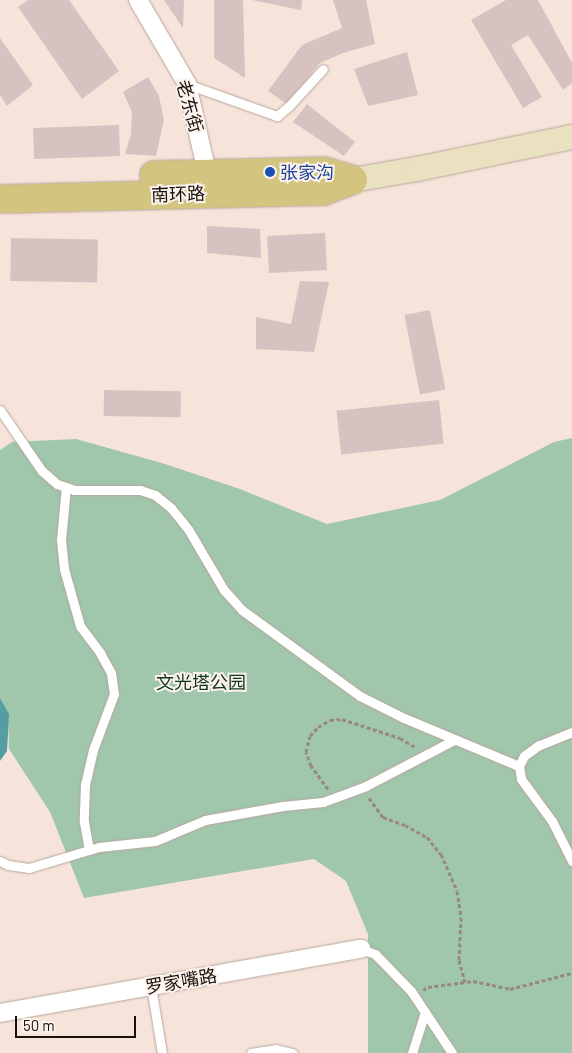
<!DOCTYPE html>
<html>
<head>
<meta charset="utf-8">
<style>
	body { margin:0 }
	#map { position:relative; width:572px; height:1053px; overflow:hidden; background:#f6e3d9; font-family:Barlow,"Noto Sans SC",sans-serif }
	div>[style] { position:absolute }
	.green>* { inset:0; background:#a0c6ac }
	.water>* { inset:0; background:#549ea1 }
	.building>* { inset:0; background:#d8c2c1; transform-origin:0 0 }
	.path>* { height:3px; margin-top:-1.5px; transform-origin:0; background:repeating-linear-gradient(90deg,#978982 0 4px,transparent 0 6.5px) }
	.roads { filter:drop-shadow(0 0 1px #b9a79d) drop-shadow(0 0 1px #b9a79d) }
	.service>* { height:9px; margin:-4.5px; padding:0 4.5px; transform-origin:4.5px; border-radius:4.5px; background:#fff }
	.minor>* { height:18px; margin:-9px; padding:0 9px; transform-origin:9px; border-radius:9px; background:#fff }
	.secondary>* { height:24px; margin:-12px; padding:0 12px; transform-origin:12px; border-radius:12px; background:#e9e1bf }
	.primary>* { height:28px; margin:-14px; padding:0 14px; transform-origin:14px; border-radius:14px; background:#d3c480 }
	.dots>* { width:14px; height:14px; translate:-50% -50%; box-sizing:border-box; border:2px solid #fdf2ec; border-radius:50% }
	span { translate:-50% -50%; white-space:nowrap; text-align:center; line-height:1.15; -webkit-text-stroke:4px #fdf2ec; paint-order:stroke }
	.street-label { font-size:18px; color:#18120e }
	.transit-label { font-size:18px; color:#164399 }
	.left { translate:0 -50%; text-align:left }
	.park-label { font-size:18px; color:#0d3720 }
	.scale { position:absolute; left:15px; top:1016px; width:121px; height:22px; box-sizing:border-box; border:2px solid #18120e; border-top:0; padding-left:6px; font-size:15px; line-height:18px; white-space:nowrap; color:#18120e; -webkit-text-stroke:4px #fdf2ec; paint-order:stroke }
</style>
</head>
<body>
<div id="map">
	<div class="green">
		<div style="clip-path:polygon(572px 438px,572px 1053px,368px 1053px,368px 934px,346px 881px,314px 859px,84px 898px,50px 812px,9px 749px,8px 713px,0 698px,0 450px,12px 442px,76px 439px,165px 464px,240px 489px,327px 524px,440px 500px,554px 442px)"></div>
	</div>
	<div class="water">
		<div style="clip-path:polygon(0 698px,9px 714px,7px 751px,0 761px)"></div>
	</div>
	<div class="building">
		<div style="clip-path:polygon(28px 0,69px 0,119px 71px,82px 99px,18px 7px)"></div>
		<div style="clip-path:polygon(164px 0,184px 0,183px 28px)"></div>
		<div style="clip-path:polygon(214px 0,243px 0,245px 78px,214px 58px)"></div>
		<div style="clip-path:polygon(252px 0,302px 0,301px 10px)"></div>
		<div style="clip-path:polygon(333px 0,366px 0,375px 44px,343px 53px,320px 63px,287px 104px,268px 91px,302px 45px,342px 28px)"></div>
		<div style="clip-path:polygon(506px 0,538px 0,572px 63px,572px 83px,563px 90px,528px 35px,511px 45px,542px 97px,523px 108px,471px 20px)"></div>
		<div style="clip-path:polygon(0 38px,33px 85px,7px 106px,0 95px)"></div>
		<div style="clip-path:polygon(407px 52px,418px 95px,368px 106px,354px 69px)"></div>
		<div style="clip-path:polygon(148px 77px,159px 96px,164px 120px,156px 156px,125px 154px,131px 134px,132px 112px,123px 92px)"></div>
		<div style="clip-path:polygon(307px 104px,355px 142px,344px 156px,293px 122px)"></div>
		<div style="left:119px;top:125px;width:31px;height:86px;rotate:88deg"></div>
		<div style="clip-path:polygon(207px 226px,260px 229px,261px 258px,207px 253px)"></div>
		<div style="left:325px;top:233px;width:37px;height:58px;rotate:87deg"></div>
		<div style="left:11px;top:238px;width:87px;height:43px;rotate:1deg"></div>
		<div style="clip-path:polygon(300px 281px,329px 282px,314px 352px,256px 349px,256px 317px,291px 324px)"></div>
		<div style="left:430px;top:310px;width:81px;height:26px;rotate:79deg"></div>
		<div style="left:104px;top:390px;width:77px;height:26px;rotate:1deg"></div>
		<div style="left:439px;top:400px;width:44px;height:103px;rotate:84deg"></div>
	</div>
	<div class="path">
		<div style="left:328px;top:789px;width:29px;rotate:-126deg"></div>
		<div style="left:311px;top:766px;width:15px;rotate:-110deg"></div>
		<div style="left:306px;top:752px;width:16px;rotate:-76deg"></div>
		<div style="left:310px;top:736px;width:12px;rotate:-48deg"></div>
		<div style="left:318px;top:727px;width:14px;rotate:-30deg"></div>
		<div style="left:330px;top:720px;width:12px;rotate:-5deg"></div>
		<div style="left:342px;top:719px;width:61px;rotate:18.1deg"></div>
		<div style="left:400px;top:738px;width:17px;rotate:31deg"></div>
		<div style="left:369px;top:798px;width:24px;rotate:54deg"></div>
		<div style="left:383px;top:817px;width:23px;rotate:20deg"></div>
		<div style="left:405px;top:825px;width:25px;rotate:29deg"></div>
		<div style="left:427px;top:837px;width:22px;rotate:51deg"></div>
		<div style="left:441px;top:854px;width:40px;rotate:66.6deg"></div>
		<div style="left:457px;top:891px;width:26px;rotate:81deg"></div>
		<div style="left:461px;top:917px;width:43px;rotate:92.7deg"></div>
		<div style="left:459px;top:960px;width:23px;rotate:75deg"></div>
		<div style="left:423px;top:990px;width:6px;rotate:-31deg"></div>
		<div style="left:428px;top:987px;width:45px;rotate:-7.6deg"></div>
		<div style="left:473px;top:981px;width:38px;rotate:12deg"></div>
		<div style="left:510px;top:989px;width:64px;rotate:-14.5deg"></div>
	</div>
	<div class="roads">
		<div class="service">
			<div style="left:187px;top:84px;width:96px;rotate:19.6deg"></div>
			<div style="left:277px;top:116px;width:16px;rotate:-40deg"></div>
			<div style="left:289px;top:106px;width:50px;rotate:-47.4deg"></div>
			<div style="left:0;top:410px;width:74px;rotate:55.5deg"></div>
			<div style="left:42px;top:471px;width:20px;rotate:41deg"></div>
			<div style="left:57px;top:484px;width:18px;rotate:19deg"></div>
			<div style="left:74px;top:490px;width:66px"></div>
			<div style="left:140px;top:490px;width:16px;rotate:18deg"></div>
			<div style="left:155px;top:495px;width:21px;rotate:39deg"></div>
			<div style="left:171px;top:508px;width:27px;rotate:51deg"></div>
			<div style="left:188px;top:529px;width:71px;rotate:59.5deg"></div>
			<div style="left:224px;top:590px;width:27px;rotate:48deg"></div>
			<div style="left:242px;top:610px;width:146px;rotate:36.1deg"></div>
			<div style="left:360px;top:696px;width:49px;rotate:26.6deg"></div>
			<div style="left:404px;top:718px;width:125px;rotate:22.7deg"></div>
			<div style="left:66px;top:487px;width:53px;rotate:95.4deg"></div>
			<div style="left:61px;top:540px;width:29px;rotate:84deg"></div>
			<div style="left:64px;top:569px;width:59px;rotate:74.3deg"></div>
			<div style="left:80px;top:626px;width:34px;rotate:53deg"></div>
			<div style="left:100px;top:653px;width:23px;rotate:61deg"></div>
			<div style="left:111px;top:673px;width:21px;rotate:82deg"></div>
			<div style="left:114px;top:694px;width:60px;rotate:110.6deg"></div>
			<div style="left:93px;top:750px;width:35px;rotate:103deg"></div>
			<div style="left:85px;top:784px;width:38px;rotate:92deg"></div>
			<div style="left:84px;top:822px;width:28px;rotate:80deg"></div>
			<div style="left:572px;top:732px;width:35px;rotate:158deg"></div>
			<div style="left:539px;top:745px;width:19px;rotate:144deg"></div>
			<div style="left:524px;top:756px;width:11px;rotate:117deg"></div>
			<div style="left:519px;top:766px;width:13px;rotate:81deg"></div>
			<div style="left:521px;top:779px;width:52px;rotate:53.6deg"></div>
			<div style="left:552px;top:821px;width:45px;rotate:63.4deg"></div>
			<div style="left:0;top:861px;width:9px;rotate:27deg"></div>
			<div style="left:8px;top:865px;width:21px;rotate:8deg"></div>
			<div style="left:29px;top:868px;width:73px;rotate:-16.7deg"></div>
			<div style="left:99px;top:847px;width:56px;rotate:-6.1deg"></div>
			<div style="left:155px;top:841px;width:54px;rotate:-22.8deg"></div>
			<div style="left:205px;top:820px;width:79px;rotate:-10.2deg"></div>
			<div style="left:283px;top:806px;width:40px;rotate:-5.7deg"></div>
			<div style="left:323px;top:802px;width:46px;rotate:-20.4deg"></div>
			<div style="left:366px;top:786px;width:99px;rotate:-27.6deg"></div>
			<div style="left:361px;top:949px;width:15px;rotate:20deg"></div>
			<div style="left:375px;top:954px;width:52px;rotate:45.8deg"></div>
			<div style="left:411px;top:991px;width:74px;rotate:56.5deg"></div>
			<div style="left:151px;top:986px;width:68px;rotate:80.7deg"></div>
			<div style="left:251px;top:1053px;width:24px;rotate:-9deg"></div>
			<div style="left:275px;top:1049px;width:18px;rotate:13deg"></div>
			<div style="left:412px;top:1053px;width:43px;rotate:-72.4deg"></div>
		</div>
		<div class="minor">
			<div style="left:138px;top:0;width:97px;rotate:59.7deg"></div>
			<div style="left:187px;top:84px;width:91px;rotate:77.3deg"></div>
			<div style="left:207px;top:173px;width:11px;rotate:90deg"></div>
			<div style="left:0;top:1013px;width:367px;rotate:-10.1deg"></div>
		</div>
		<div class="secondary">
			<div style="left:353px;top:180px;width:65px;rotate:-9.8deg"></div>
			<div style="left:417px;top:169px;width:158px;rotate:-11.7deg"></div>
		</div>
		<div class="primary">
			<div style="left:154px;top:175px;width:170px;rotate:-1.3deg"></div>
			<div style="left:324px;top:171px;width:30px;rotate:17deg"></div>
			<div style="left:0;top:199px;width:324px;rotate:-1.4deg"></div>
			<div style="left:324px;top:191px;width:31px;rotate:-21deg"></div>
		</div>
	</div>
	<div class="dots">
		<div style="left:270px;top:172px;background:#1a4fb4"></div>
	</div>
	<div class="street-label">
		<span style="left:190px;top:106px;rotate:74deg">老东街</span>
		<span style="left:178px;top:194px;rotate:-2deg">南环路</span>
		<span style="left:181px;top:981px;rotate:-10deg">罗家嘴路</span>
	</div>
	<div class="transit-label">
		<span class="left" style="left:280px;top:172px">张家沟</span>
	</div>
	<div class="park-label">
		<span style="left:201px;top:682px">文光塔公园</span>
	</div>
	<div class="scale">50 m</div>
</div>
</body>
</html>
